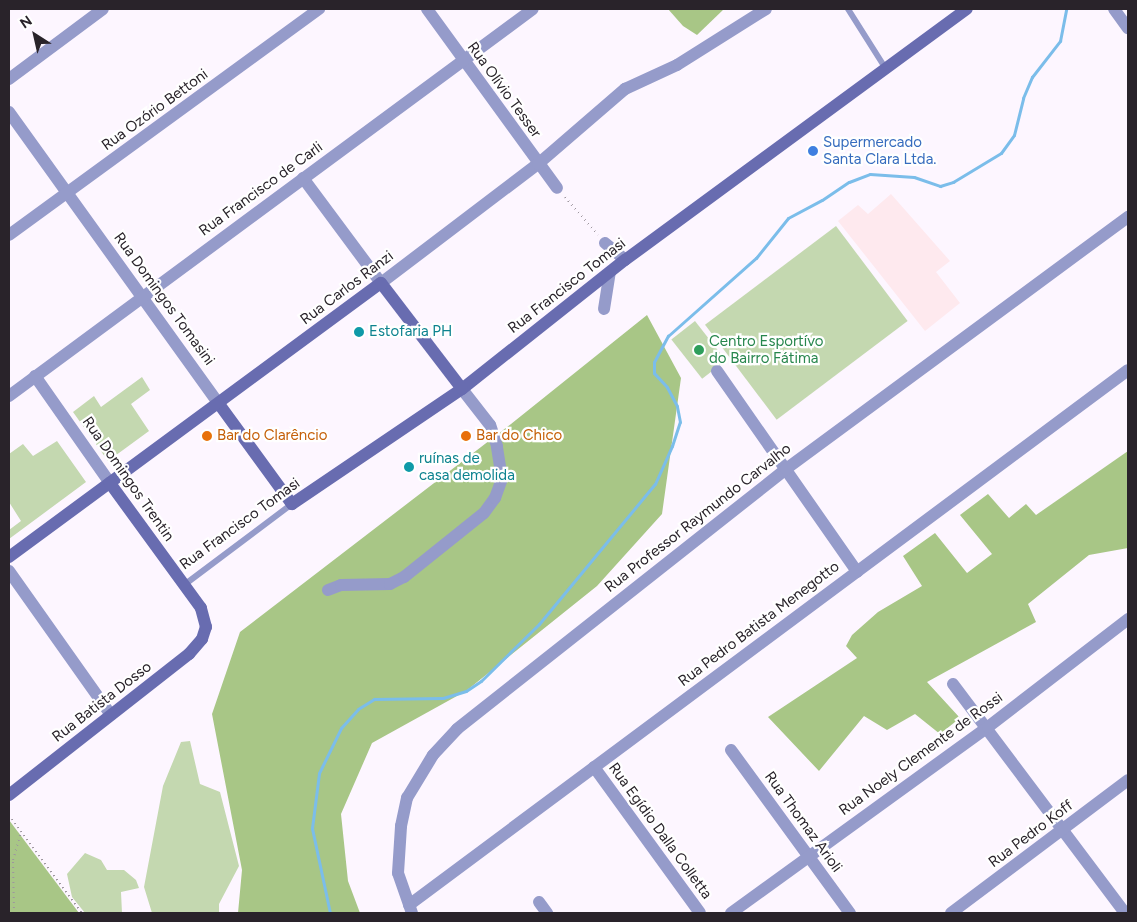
<!DOCTYPE html>
<html>
<head>
<meta charset="utf-8">
<style>
	body { margin:0 }
	#map { position:relative; width:1137px; height:922px; overflow:hidden; background:#fdf6ff; font-family:Figtree,sans-serif }
	div>[style] { position:absolute }
	.education>* { inset:0; background:#fee9ee }
	.green>* { inset:0; background:#c4d8b0; transform-origin:0 0 }
	.forest>* { inset:0; background:#a8c686 }
	.stream>* { height:3px; margin:-1.5px; padding:0 1.5px; transform-origin:1.5px; border-radius:1.5px; background:#7bbdea }
	.path>* { height:2px; margin-top:-1px; transform-origin:0; background:repeating-linear-gradient(90deg,#9d969e 0 1px,transparent 0 5px) }
	.service>* { height:6px; margin:-3px; padding:0 3px; transform-origin:3px; border-radius:3px; background:#959bca }
	.minor>* { height:12px; margin:-6px; padding:0 6px; transform-origin:6px; border-radius:6px; background:#959bca }
	.tertiary>* { height:12px; margin:-6px; padding:0 6px; transform-origin:6px; border-radius:6px; background:#959bca }
	.secondary>* { height:12px; margin:-6px; padding:0 6px; transform-origin:6px; border-radius:6px; background:#686cb0 }
	.dots>* { width:14px; height:14px; translate:-50% -50%; box-sizing:border-box; border:2px solid #fff; border-radius:50% }
	span { translate:-50% -50%; white-space:nowrap; text-align:center; line-height:1.15; -webkit-text-stroke:4.5px #fff; paint-order:stroke }
	.street-label { font-size:15px; color:#29232a }
	.shop-label { font-size:15px; color:#366cbe }
	.left { translate:0 -50%; text-align:left }
	.culture-label { font-size:15px; color:#0d838f }
	.leisure-label { font-size:15px; color:#27864d }
	.food-label { font-size:15px; color:#c56008 }
	.frame { position:absolute; inset:0; border:10px solid #29232a; pointer-events:none }
	.north { position:absolute; left:10px; top:10px; width:50px; height:50px; -webkit-text-stroke:4px #fff; paint-order:stroke; rotate:325deg; font-size:14px; font-weight:700; line-height:20px; text-align:center; color:#29232a }
	.north::after { content:''; display:block; margin:auto; width:18px; height:22px; background:#29232a; clip-path:polygon(50% 0,100% 100%,50% 72%,0 100%) }
</style>
</head>
<body>
<div id="map">
	<div class="education">
		<div style="clip-path:polygon(891px 194px,950px 261px,936px 272px,960px 303px,925px 331px,838px 221px,858px 205px,868px 214px)"></div>
	</div>
	<div class="green">
		<div style="left:836px;top:226px;width:119px;height:164px;rotate:53deg"></div>
		<div style="left:695px;top:321px;width:50px;height:30px;rotate:52deg"></div>
		<div style="clip-path:polygon(142px 377px,150px 390px,131px 404px,149px 431px,108px 461px,73px 412px,94px 396px,101px 407px)"></div>
		<div style="clip-path:polygon(57px 441px,86px 482px,9px 539px,9px 530px,21px 521px,9px 502px,9px 454px,23px 444px,33px 456px)"></div>
		<div style="clip-path:polygon(190px 741px,200px 784px,220px 792px,239px 866px,219px 904px,219px 913px,152px 913px,144px 887px,163px 786px,181px 742px)"></div>
		<div style="clip-path:polygon(85px 853px,101px 860px,107px 870px,124px 870px,136px 880px,139px 888px,121px 892px,122px 913px,85px 913px,72px 897px,67px 874px)"></div>
	</div>
	<div class="forest">
		<div style="clip-path:polygon(668px 9px,724px 9px,697px 35px,683px 26px)"></div>
		<div style="clip-path:polygon(647px 315px,681px 378px,662px 514px,597px 586px,466px 691px,372px 743px,341px 814px,348px 881px,360px 913px,238px 913px,242px 870px,212px 714px,240px 632px,511px 424px)"></div>
		<div style="clip-path:polygon(1128px 451px,1128px 548px,1089px 555px,1028px 604px,1036px 622px,927px 682px,960px 718px,940px 734px,915px 714px,887px 730px,864px 716px,819px 771px,768px 717px,857px 658px,846px 646px,852px 635px,878px 612px,922px 586px,903px 556px,935px 533px,967px 573px,992px 554px,960px 515px,988px 494px,1009px 518px,1026px 504px,1036px 515px)"></div>
		<div style="clip-path:polygon(9px 820px,79px 913px,9px 913px)"></div>
	</div>
	<div class="stream">
		<div style="left:330px;top:913px;width:87px;rotate:-102deg"></div>
		<div style="left:312px;top:828px;width:55px;rotate:-82.7deg"></div>
		<div style="left:319px;top:773px;width:50px;rotate:-63.9deg"></div>
		<div style="left:341px;top:728px;width:25px;rotate:-48deg"></div>
		<div style="left:358px;top:709px;width:19px;rotate:-32deg"></div>
		<div style="left:374px;top:699px;width:69px;rotate:-0.8deg"></div>
		<div style="left:443px;top:698px;width:24px;rotate:-17deg"></div>
		<div style="left:466px;top:691px;width:18px;rotate:-34deg"></div>
		<div style="left:481px;top:681px;width:81px;rotate:-44.5deg"></div>
		<div style="left:539px;top:624px;width:182px;rotate:-50.4deg"></div>
		<div style="left:655px;top:484px;width:42px;rotate:-65.9deg"></div>
		<div style="left:672px;top:446px;width:25px;rotate:-72deg"></div>
		<div style="left:680px;top:422px;width:16px;rotate:-101deg"></div>
		<div style="left:677px;top:406px;width:21px;rotate:-118deg"></div>
		<div style="left:667px;top:387px;width:19px;rotate:-133deg"></div>
		<div style="left:654px;top:373px;width:11px;rotate:-90deg"></div>
		<div style="left:654px;top:362px;width:30px;rotate:-62deg"></div>
		<div style="left:668px;top:336px;width:118px;rotate:-41.6deg"></div>
		<div style="left:756px;top:258px;width:51px;rotate:-51.3deg"></div>
		<div style="left:788px;top:218px;width:38px;rotate:-28deg"></div>
		<div style="left:822px;top:200px;width:32px;rotate:-34deg"></div>
		<div style="left:849px;top:182px;width:22px;rotate:-21deg"></div>
		<div style="left:870px;top:174px;width:44px;rotate:3.9deg"></div>
		<div style="left:914px;top:177px;width:28px;rotate:19deg"></div>
		<div style="left:940px;top:186px;width:14px;rotate:-17deg"></div>
		<div style="left:953px;top:182px;width:56px;rotate:-31.1deg"></div>
		<div style="left:1001px;top:153px;width:22px;rotate:-54deg"></div>
		<div style="left:1014px;top:135px;width:38px;rotate:-76deg"></div>
		<div style="left:1023px;top:98px;width:23px;rotate:-67deg"></div>
		<div style="left:1032px;top:77px;width:46px;rotate:-52.1deg"></div>
		<div style="left:1060px;top:41px;width:33px;rotate:-79deg"></div>
	</div>
	<div class="path">
		<div style="left:565px;top:197px;width:50px;rotate:49deg"></div>
		<div style="left:9px;top:815px;width:122px;rotate:53.3deg"></div>
		<div style="left:14px;top:913px;width:53px;rotate:-91.1deg"></div>
		<div style="left:13px;top:860px;width:29px;rotate:-74deg"></div>
	</div>
	<div class="service">
		<div style="left:848px;top:9px;width:71px;rotate:57.7deg"></div>
		<div style="left:184px;top:585px;width:135px;rotate:-36.9deg"></div>
	</div>
	<div class="minor">
		<div style="left:427px;top:9px;width:221px;rotate:54deg"></div>
		<div style="left:9px;top:79px;width:117px;rotate:-36.7deg"></div>
		<div style="left:9px;top:112px;width:360px;rotate:54.3deg"></div>
		<div style="left:303px;top:178px;width:131px;rotate:53.4deg"></div>
		<div style="left:381px;top:283px;width:197px;rotate:-37.2deg"></div>
		<div style="left:538px;top:164px;width:115px;rotate:-40.8deg"></div>
		<div style="left:625px;top:89px;width:57px;rotate:-24.8deg"></div>
		<div style="left:677px;top:65px;width:105px;rotate:-32.2deg"></div>
		<div style="left:9px;top:235px;width:384px;rotate:-36.1deg"></div>
		<div style="left:605px;top:243px;width:26px;rotate:40deg"></div>
		<div style="left:604px;top:309px;width:37px;rotate:-81deg"></div>
		<div style="left:717px;top:371px;width:245px;rotate:55.1deg"></div>
		<div style="left:35px;top:376px;width:131px;rotate:55deg"></div>
		<div style="left:9px;top:396px;width:651px;rotate:-36.45deg"></div>
		<div style="left:9px;top:571px;width:176px;rotate:54.7deg"></div>
		<div style="left:328px;top:590px;width:14px;rotate:-21deg"></div>
		<div style="left:341px;top:585px;width:49px;rotate:-1.2deg"></div>
		<div style="left:390px;top:584px;width:16px;rotate:-27deg"></div>
		<div style="left:404px;top:577px;width:102px;rotate:-38.7deg"></div>
		<div style="left:484px;top:513px;width:19px;rotate:-54deg"></div>
		<div style="left:495px;top:498px;width:20px;rotate:-70deg"></div>
		<div style="left:502px;top:479px;width:33px;rotate:-99deg"></div>
		<div style="left:497px;top:446px;width:22px;rotate:-108deg"></div>
		<div style="left:490px;top:425px;width:46px;rotate:-127.9deg"></div>
		<div style="left:953px;top:684px;width:286px;rotate:53.1deg"></div>
		<div style="left:731px;top:750px;width:202px;rotate:53.9deg"></div>
		<div style="left:594px;top:767px;width:180px;rotate:54deg"></div>
		<div style="left:539px;top:902px;width:14px;rotate:54deg"></div>
		<div style="left:409px;top:905px;width:896px;rotate:-36.65deg"></div>
		<div style="left:731px;top:913px;width:317px;rotate:-35.9deg"></div>
		<div style="left:988px;top:727px;width:177px;rotate:-37.6deg"></div>
	</div>
	<div class="tertiary">
		<div style="left:1114px;top:9px;width:24px;rotate:54deg"></div>
		<div style="left:412px;top:913px;width:42px;rotate:-109.3deg"></div>
		<div style="left:398px;top:873px;width:47px;rotate:-86.3deg"></div>
		<div style="left:401px;top:826px;width:29px;rotate:-78deg"></div>
		<div style="left:407px;top:798px;width:50px;rotate:-58.8deg"></div>
		<div style="left:433px;top:755px;width:35px;rotate:-47deg"></div>
		<div style="left:457px;top:729px;width:419px;rotate:-38.3deg"></div>
		<div style="left:786px;top:469px;width:425px;rotate:-36.4deg"></div>
		<div style="left:951px;top:913px;width:221px;rotate:-36.9deg"></div>
	</div>
	<div class="secondary">
		<div style="left:219px;top:404px;width:124px;rotate:53.9deg"></div>
		<div style="left:292px;top:504px;width:205px;rotate:-34.1deg"></div>
		<div style="left:462px;top:389px;width:208px;rotate:-38.4deg"></div>
		<div style="left:625px;top:260px;width:424px;rotate:-36.3deg"></div>
		<div style="left:9px;top:557px;width:462px;rotate:-36.4deg"></div>
		<div style="left:381px;top:283px;width:133px;rotate:52.6deg"></div>
		<div style="left:9px;top:795px;width:229px;rotate:-38.1deg"></div>
		<div style="left:189px;top:654px;width:20px;rotate:-49deg"></div>
		<div style="left:202px;top:639px;width:13px;rotate:-72deg"></div>
		<div style="left:206px;top:627px;width:20px;rotate:-105deg"></div>
		<div style="left:201px;top:608px;width:155px;rotate:-126.1deg"></div>
	</div>
	<div class="dots">
		<div style="left:813px;top:151px;background:#3f7fe0"></div>
		<div style="left:359px;top:332px;background:#0f9aa8"></div>
		<div style="left:699px;top:350px;background:#2e9e5b"></div>
		<div style="left:207px;top:436px;background:#e8710a"></div>
		<div style="left:466px;top:436px;background:#e8710a"></div>
		<div style="left:409px;top:467px;background:#0f9aa8"></div>
	</div>
	<div class="street-label">
		<span style="left:504px;top:90px;rotate:54deg">Rua Olívio Tesser</span>
		<span style="left:155px;top:110px;rotate:-36deg">Rua Ozório Bettoni</span>
		<span style="left:261px;top:189px;rotate:-36deg">Rua Francisco de Carli</span>
		<span style="left:567px;top:286px;rotate:-38deg">Rua Francisco Tomasi</span>
		<span style="left:347px;top:288px;rotate:-37deg">Rua Carlos Ranzi</span>
		<span style="left:164px;top:299px;rotate:54deg">Rua Domingos Tomasini</span>
		<span style="left:128px;top:479px;rotate:55deg">Rua Domingos Trentin</span>
		<span style="left:698px;top:518px;rotate:-38deg">Rua Professor Raymundo Carvalho</span>
		<span style="left:240px;top:524px;rotate:-36deg">Rua Francisco Tomasi</span>
		<span style="left:759px;top:624px;rotate:-37deg">Rua Pedro Batista Menegotto</span>
		<span style="left:102px;top:702px;rotate:-38deg">Rua Batista Dosso</span>
		<span style="left:921px;top:754px;rotate:-36deg">Rua Noely Clemente de Rossi</span>
		<span style="left:803px;top:822px;rotate:54deg">Rua Thomaz Arioli</span>
		<span style="left:660px;top:831px;rotate:54deg">Rua Egídio Dalla Colletta</span>
		<span style="left:1031px;top:834px;rotate:-37deg">Rua Pedro Koff</span>
	</div>
	<div class="shop-label">
		<span class="left" style="left:823px;top:151px">Supermercado<br>Santa Clara Ltda.</span>
	</div>
	<div class="culture-label">
		<span class="left" style="left:369px;top:332px">Estofaria PH</span>
		<span class="left" style="left:419px;top:467px">ruínas de<br>casa demolida</span>
	</div>
	<div class="leisure-label">
		<span class="left" style="left:709px;top:350px">Centro Esportívo<br>do Bairro Fátima</span>
	</div>
	<div class="food-label">
		<span class="left" style="left:217px;top:436px">Bar do Clarêncio</span>
		<span class="left" style="left:476px;top:436px">Bar do Chico</span>
	</div>
	<div class="frame"></div>
	<div class="north">N</div>
</div>
</body>
</html>
